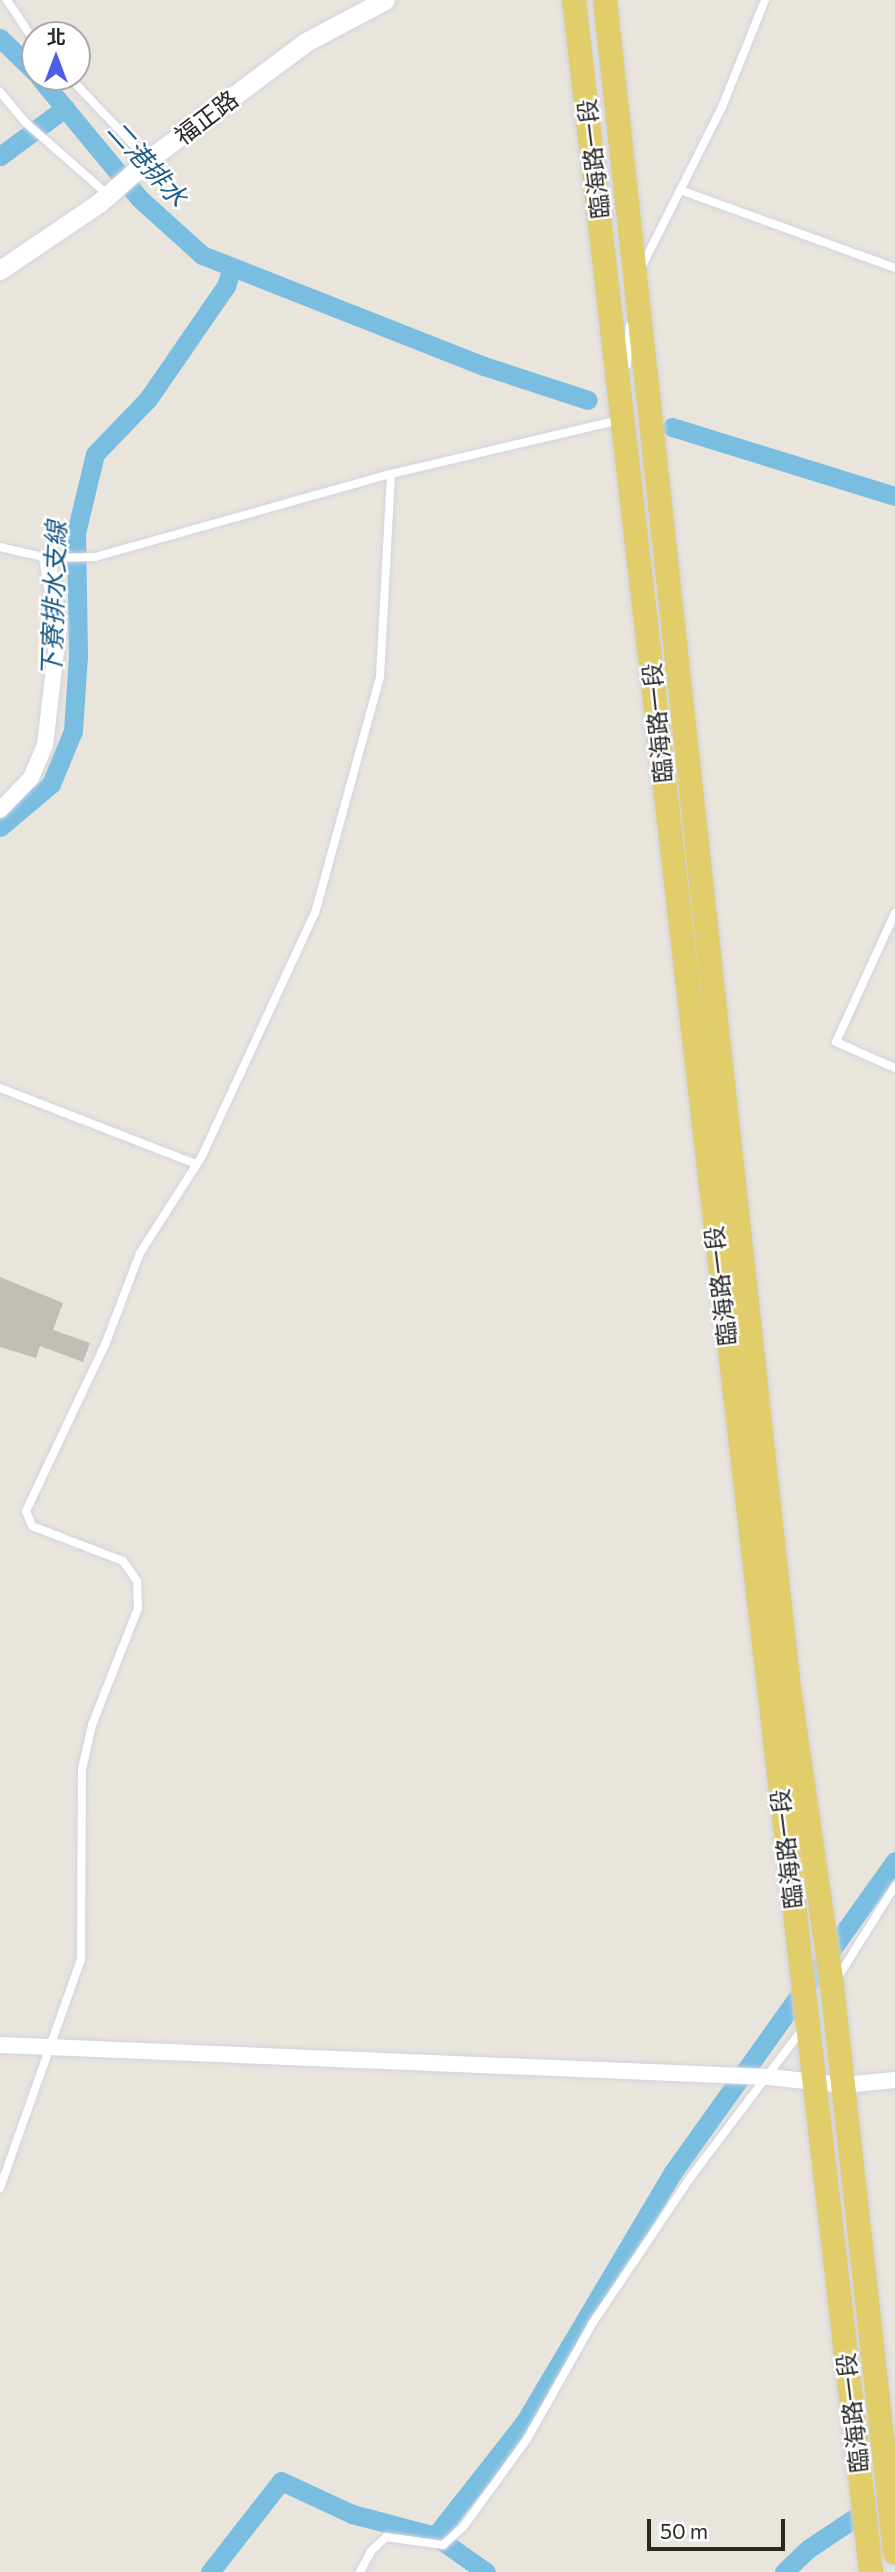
<!DOCTYPE html>
<html>
<head>
<meta charset="utf-8">
<style>
	body { margin:0 }
	#map { position:relative; width:895px; height:2572px; overflow:hidden; background:#e9e4dc; font-family:Commissioner,"Noto Sans TC",sans-serif }
	div>[style] { position:absolute }
	.canal>* { height:19px; margin:-9.5px; padding:0 9.5px; transform-origin:9.5px; border-radius:9.5px; background:#79bee1 }
	.building>* { inset:0; background:#c2beb7 }
	.roads { filter:drop-shadow(0 0 2px #d1d3e0) drop-shadow(0 0 2px #d1d3e0) }
	.service>* { height:8px; margin:-4px; padding:0 4px; transform-origin:4px; border-radius:4px; background:#fff }
	.minor>* { height:16px; margin:-8px; padding:0 8px; transform-origin:8px; border-radius:8px; background:#fff }
	.tertiary>* { height:19px; margin:-9.5px; padding:0 9.5px; transform-origin:9.5px; border-radius:9.5px; background:#fff }
	.primary>* { height:24px; margin:-12px; padding:0 12px; transform-origin:12px; border-radius:12px; background:#e1cd69 }
	span { translate:-50% -50%; white-space:nowrap; text-align:center; line-height:1.15; -webkit-text-stroke:5px #fff; paint-order:stroke }
	.street-label { font-size:24px; color:#282828 }
	.water-label { font-size:26px; color:#1b5c8a; font-style:italic }
	.north { position:absolute; left:21px; top:21px; width:70px; height:70px; box-sizing:border-box; background:#fff; border:2px solid #a9a9a9; border-radius:50%; rotate:0deg; font-size:19px; font-weight:700; line-height:28px; text-align:center; color:#282828 }
	.north::after { content:''; display:block; margin:auto; width:24px; height:32px; background:#4c5ee6; clip-path:polygon(50% 0,100% 100%,50% 72%,0 100%) }
	.scale { position:absolute; left:647px; top:2519px; width:138px; height:32px; box-sizing:border-box; border:4px solid #282828; border-top:0; padding-left:9px; font-size:21px; line-height:24px; white-space:nowrap; color:#282828; -webkit-text-stroke:5px #fff; paint-order:stroke }
</style>
</head>
<body>
<div id="map">
	<div class="canal">
		<div style="left:0;top:38px;width:49px;rotate:44.2deg"></div>
		<div style="left:39px;top:77px;width:157px;rotate:50.4deg"></div>
		<div style="left:139px;top:198px;width:85px;rotate:42.1deg"></div>
		<div style="left:202px;top:255px;width:303px;rotate:21.5deg"></div>
		<div style="left:484px;top:366px;width:109px;rotate:18.1deg"></div>
		<div style="left:0;top:156px;width:81px;rotate:-36.4deg"></div>
		<div style="left:672px;top:427px;width:233px;rotate:17.2deg"></div>
		<div style="left:0;top:827px;width:67px;rotate:-40.1deg"></div>
		<div style="left:51px;top:784px;width:57px;rotate:-67.5deg"></div>
		<div style="left:73px;top:731px;width:75px;rotate:-86.2deg"></div>
		<div style="left:78px;top:656px;width:123px;rotate:-90.9deg"></div>
		<div style="left:76px;top:533px;width:81px;rotate:-76.5deg"></div>
		<div style="left:95px;top:454px;width:76px;rotate:-46.1deg"></div>
		<div style="left:148px;top:399px;width:137px;rotate:-55.4deg"></div>
		<div style="left:226px;top:286px;width:20px;rotate:-72deg"></div>
		<div style="left:210px;top:2572px;width:115px;rotate:-52deg"></div>
		<div style="left:281px;top:2481px;width:78px;rotate:24.9deg"></div>
		<div style="left:352px;top:2514px;width:86px;rotate:14.8deg"></div>
		<div style="left:486px;top:2572px;width:62px;rotate:-144.8deg"></div>
		<div style="left:435px;top:2536px;width:144px;rotate:-51.8deg"></div>
		<div style="left:524px;top:2423px;width:292px;rotate:-59.3deg"></div>
		<div style="left:673px;top:2172px;width:382px;rotate:-54.5deg"></div>
		<div style="left:784px;top:2572px;width:33px;rotate:-44deg"></div>
		<div style="left:808px;top:2549px;width:79px;rotate:-33.7deg"></div>
	</div>
	<div class="building">
		<div style="clip-path:polygon(0 1277px,63px 1303px,53px 1330px,90px 1343px,83px 1362px,40px 1346px,36px 1358px,0 1347px)"></div>
	</div>
	<div class="roads">
		<div class="service">
			<div style="left:7px;top:0;width:50px;rotate:56.3deg"></div>
			<div style="left:69px;top:77px;width:115px;rotate:46.4deg"></div>
			<div style="left:0;top:92px;width:39px;rotate:50deg"></div>
			<div style="left:25px;top:122px;width:111px;rotate:41.3deg"></div>
			<div style="left:680px;top:190px;width:229px;rotate:19.9deg"></div>
			<div style="left:642px;top:266px;width:178px;rotate:-63.3deg"></div>
			<div style="left:722px;top:107px;width:115px;rotate:-68.1deg"></div>
			<div style="left:627px;top:365px;width:39px;rotate:-86deg"></div>
			<div style="left:0;top:547px;width:48px;rotate:13.2deg"></div>
			<div style="left:47px;top:558px;width:48px;rotate:-1.2deg"></div>
			<div style="left:95px;top:557px;width:307px;rotate:-15.7deg"></div>
			<div style="left:391px;top:474px;width:234px;rotate:-13.3deg"></div>
			<div style="left:895px;top:913px;width:142px;rotate:114.6deg"></div>
			<div style="left:836px;top:1042px;width:64px;rotate:23.8deg"></div>
			<div style="left:0;top:1088px;width:210px;rotate:21.2deg"></div>
			<div style="left:838px;top:1977px;width:107px;rotate:-57.9deg"></div>
			<div style="left:0;top:2188px;width:243px;rotate:-70.5deg"></div>
			<div style="left:81px;top:1959px;width:190px;rotate:-89.7deg"></div>
			<div style="left:82px;top:1769px;width:45px;rotate:-77.2deg"></div>
			<div style="left:92px;top:1725px;width:126px;rotate:-68.5deg"></div>
			<div style="left:138px;top:1608px;width:27px;rotate:-92deg"></div>
			<div style="left:137px;top:1581px;width:24px;rotate:-125deg"></div>
			<div style="left:123px;top:1561px;width:97px;rotate:-159deg"></div>
			<div style="left:32px;top:1526px;width:16px;rotate:-112deg"></div>
			<div style="left:26px;top:1511px;width:184px;rotate:-64.6deg"></div>
			<div style="left:105px;top:1345px;width:98px;rotate:-69.2deg"></div>
			<div style="left:140px;top:1253px;width:115px;rotate:-57.4deg"></div>
			<div style="left:202px;top:1156px;width:268px;rotate:-65.1deg"></div>
			<div style="left:315px;top:913px;width:245px;rotate:-74.6deg"></div>
			<div style="left:380px;top:677px;width:203px;rotate:-86.9deg"></div>
			<div style="left:360px;top:2572px;width:24px;rotate:-62deg"></div>
			<div style="left:371px;top:2551px;width:21px;rotate:-43deg"></div>
			<div style="left:386px;top:2537px;width:58px;rotate:8deg"></div>
			<div style="left:443px;top:2545px;width:28px;rotate:-42deg"></div>
			<div style="left:464px;top:2526px;width:107px;rotate:-54.1deg"></div>
			<div style="left:527px;top:2439px;width:132px;rotate:-60.5deg"></div>
			<div style="left:592px;top:2324px;width:176px;rotate:-56.1deg"></div>
			<div style="left:690px;top:2178px;width:186px;rotate:-52.9deg"></div>
		</div>
		<div class="minor">
			<div style="left:0;top:810px;width:45px;rotate:-45.9deg"></div>
			<div style="left:31px;top:778px;width:36px;rotate:-67deg"></div>
			<div style="left:45px;top:745px;width:120px;rotate:-83.3deg"></div>
			<div style="left:59px;top:626px;width:69px;rotate:-100deg"></div>
			<div style="left:0;top:2045px;width:770px;rotate:2.38deg"></div>
			<div style="left:769px;top:2077px;width:74px;rotate:6.2deg"></div>
			<div style="left:843px;top:2085px;width:52px;rotate:-5.5deg"></div>
		</div>
		<div class="tertiary">
			<div style="left:0;top:270px;width:120px;rotate:-34.1deg"></div>
			<div style="left:99px;top:203px;width:65px;rotate:-41.3deg"></div>
			<div style="left:148px;top:160px;width:197px;rotate:-36.8deg"></div>
			<div style="left:306px;top:42px;width:89px;rotate:-28deg"></div>
		</div>
		<div class="primary">
			<div style="left:574px;top:0;width:2589px;rotate:83.41deg"></div>
			<div style="left:605px;top:0;width:1697px;rotate:83.78deg"></div>
			<div style="left:789px;top:1687px;width:301px;rotate:81.8deg"></div>
			<div style="left:832px;top:1985px;width:571px;rotate:83.67deg"></div>
		</div>
	</div>
	<div class="street-label">
		<span style="left:206px;top:117px;rotate:-37deg">福正路</span>
		<span style="left:593px;top:159px;rotate:-97deg">臨海路一段</span>
		<span style="left:657px;top:723px;rotate:-96deg">臨海路一段</span>
		<span style="left:720px;top:1286px;rotate:-97deg">臨海路一段</span>
		<span style="left:786px;top:1849px;rotate:-97deg">臨海路一段</span>
		<span style="left:852px;top:2413px;rotate:-97deg">臨海路一段</span>
	</div>
	<div class="water-label">
		<span style="left:148px;top:163px;rotate:48deg">二港排水</span>
		<span style="left:53px;top:599px;rotate:-88deg">下寮排水支線</span>
	</div>
	<div class="north">北</div>
	<div class="scale">50 m</div>
</div>
</body>
</html>
